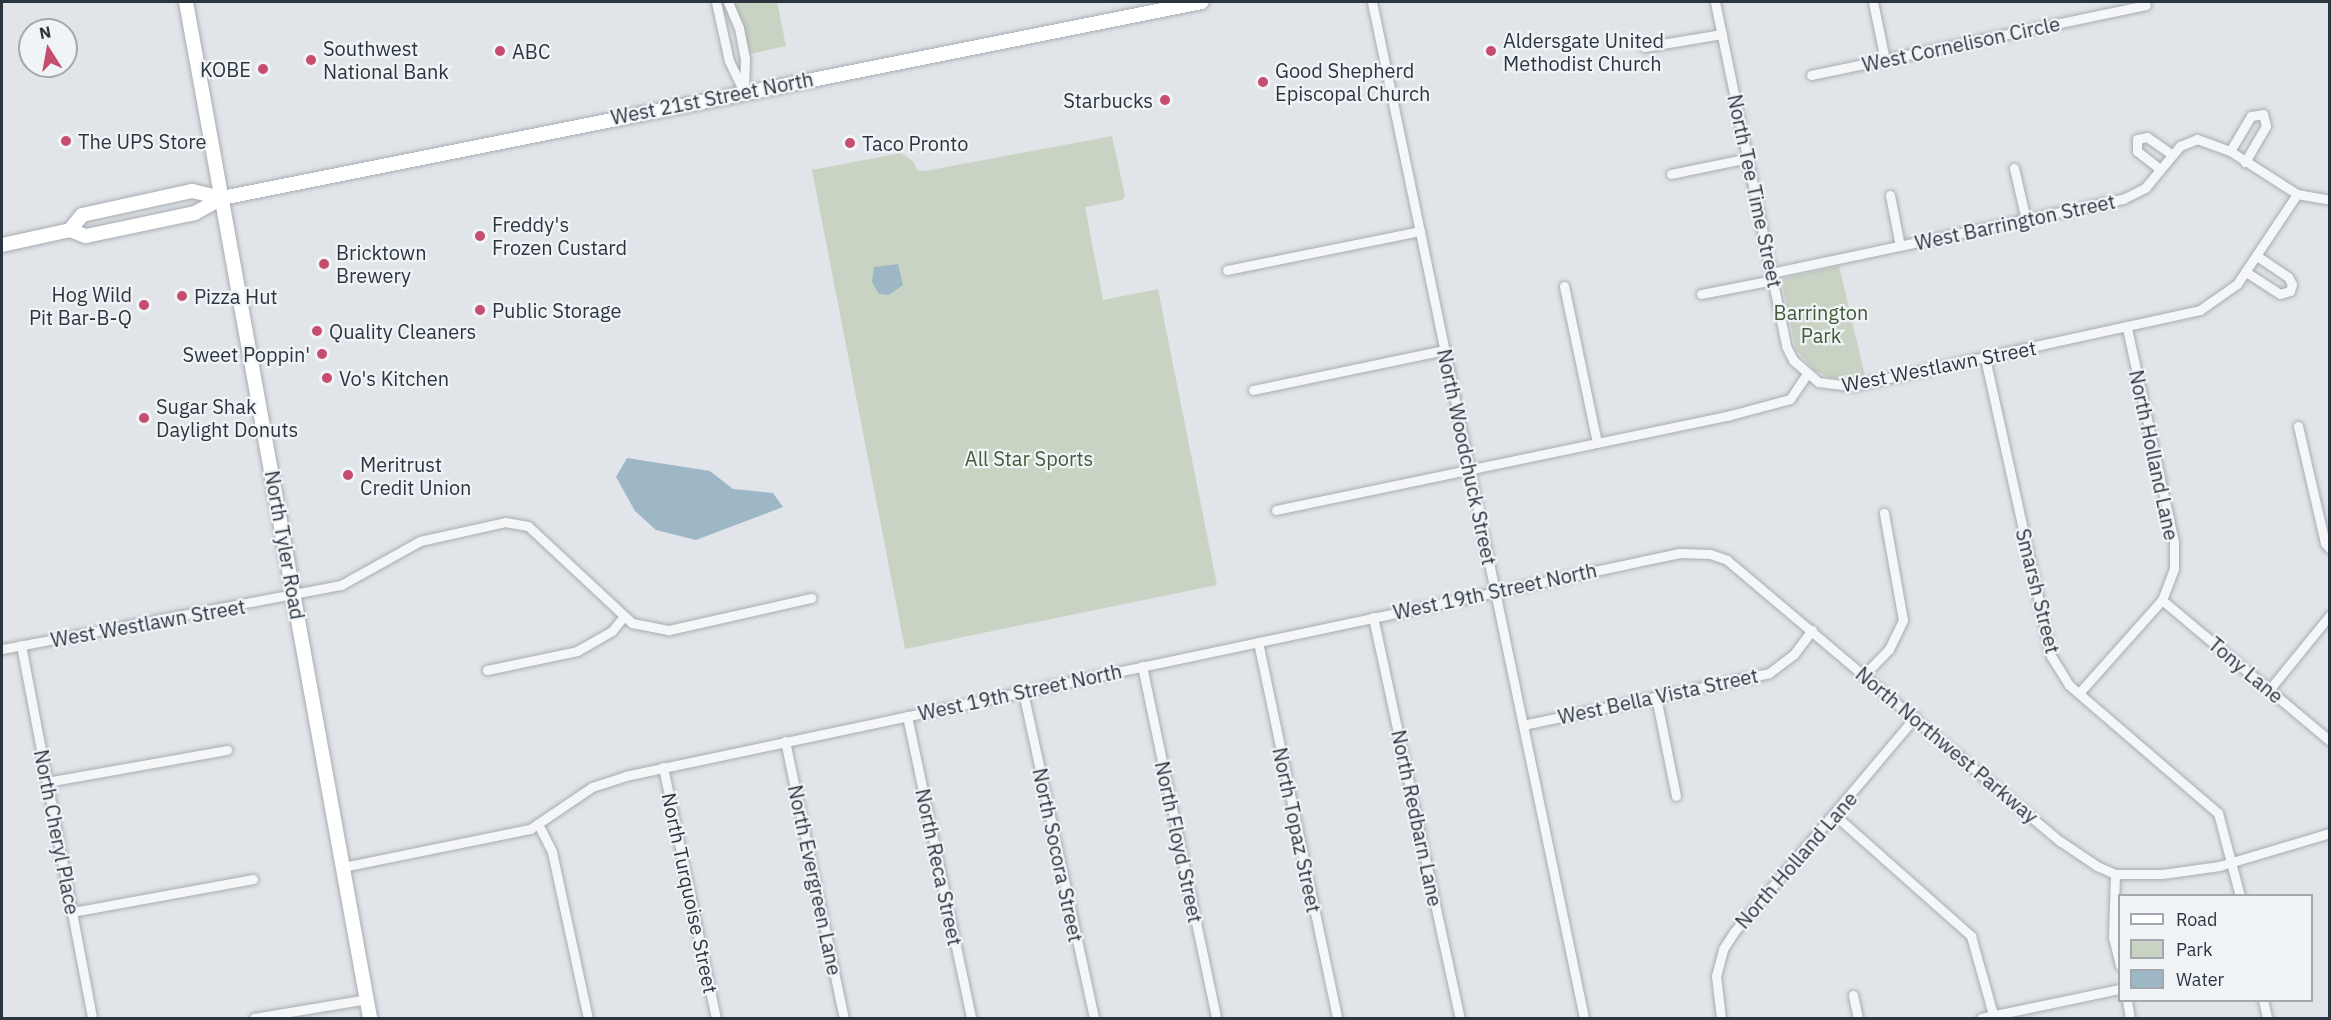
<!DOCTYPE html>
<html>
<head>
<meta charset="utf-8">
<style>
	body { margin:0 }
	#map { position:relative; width:2331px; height:1020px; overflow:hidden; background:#e1e5e9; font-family:"IBM Plex Sans",sans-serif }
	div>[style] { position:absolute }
	.green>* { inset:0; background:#c9d3c3 }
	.water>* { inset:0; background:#9eb7c7 }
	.roads { filter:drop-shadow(0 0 2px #a7adb3) drop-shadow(0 0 2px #a7adb3) }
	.minor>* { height:9px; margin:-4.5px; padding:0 4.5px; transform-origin:4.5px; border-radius:4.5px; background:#f4f6f8 }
	.secondary>* { height:14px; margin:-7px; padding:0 7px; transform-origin:7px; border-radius:7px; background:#fff }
	.dots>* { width:16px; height:16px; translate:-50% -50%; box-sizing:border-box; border:3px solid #f1f4f7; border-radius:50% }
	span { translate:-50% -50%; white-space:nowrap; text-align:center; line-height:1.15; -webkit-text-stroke:4.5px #f1f4f7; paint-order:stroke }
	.poi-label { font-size:20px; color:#2b3540 }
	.left { translate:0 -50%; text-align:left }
	.right { translate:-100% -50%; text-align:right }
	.street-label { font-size:20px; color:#2b3540 }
	.park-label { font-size:20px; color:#435b39 }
	.frame { position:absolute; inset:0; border:3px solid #2b3540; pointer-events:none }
	.legend { position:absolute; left:2118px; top:894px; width:195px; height:108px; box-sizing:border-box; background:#f1f4f7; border:2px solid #a2a8ae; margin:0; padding:8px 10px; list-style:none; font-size:18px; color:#2b3540 }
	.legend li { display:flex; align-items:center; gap:12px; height:30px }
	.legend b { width:30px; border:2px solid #a2a8ae }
	.north { position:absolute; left:18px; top:18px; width:60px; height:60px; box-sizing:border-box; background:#f1f4f7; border:2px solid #a2a8ae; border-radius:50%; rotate:349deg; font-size:16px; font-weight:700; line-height:24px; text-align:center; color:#2b3540 }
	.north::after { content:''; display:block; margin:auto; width:21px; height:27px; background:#c74d6f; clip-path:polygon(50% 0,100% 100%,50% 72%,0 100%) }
</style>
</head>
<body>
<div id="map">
	<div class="green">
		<div style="clip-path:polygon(733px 2px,777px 2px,786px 46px,750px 54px)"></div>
		<div style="clip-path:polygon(1112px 136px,1125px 196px,1122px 200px,1085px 207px,1103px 300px,1158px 289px,1217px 585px,905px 649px,812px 170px,901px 153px,914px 162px,917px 170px,925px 171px)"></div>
		<div style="clip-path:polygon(1839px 266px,1865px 376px,1847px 379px,1831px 378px,1815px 371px,1796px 350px,1781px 279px)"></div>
	</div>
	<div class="water">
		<div style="clip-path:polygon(898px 264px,903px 285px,889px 295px,879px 294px,872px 282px,874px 267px)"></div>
		<div style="clip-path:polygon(627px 458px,710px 471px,733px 489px,773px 493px,783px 507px,696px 540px,656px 530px,635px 511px,616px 477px)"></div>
	</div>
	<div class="roads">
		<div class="minor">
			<div style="left:716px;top:2px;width:60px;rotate:77.6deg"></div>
			<div style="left:729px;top:61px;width:34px;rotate:64deg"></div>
			<div style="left:728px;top:2px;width:28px;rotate:67deg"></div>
			<div style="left:739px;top:28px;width:32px;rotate:79deg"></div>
			<div style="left:745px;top:59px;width:30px;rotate:92deg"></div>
			<div style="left:1372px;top:2px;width:1038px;rotate:78.21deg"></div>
			<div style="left:1715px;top:2px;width:351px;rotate:78.3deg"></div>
			<div style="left:1786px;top:346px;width:16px;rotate:63deg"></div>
			<div style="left:1793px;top:360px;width:33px;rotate:41deg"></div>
			<div style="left:1818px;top:382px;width:34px;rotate:7deg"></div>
			<div style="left:1852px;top:386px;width:356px;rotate:-12.3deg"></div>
			<div style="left:2200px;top:310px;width:45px;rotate:-35.1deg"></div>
			<div style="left:2237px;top:284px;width:108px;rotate:-56.3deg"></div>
			<div style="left:1873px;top:2px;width:59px;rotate:78.3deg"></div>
			<div style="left:1644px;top:47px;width:79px;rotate:-9.5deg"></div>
			<div style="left:1811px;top:75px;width:342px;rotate:-11.8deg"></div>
			<div style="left:2230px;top:151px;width:41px;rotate:-59deg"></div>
			<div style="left:2251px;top:116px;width:12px;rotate:-9deg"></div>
			<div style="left:2263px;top:114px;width:12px;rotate:76deg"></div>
			<div style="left:2266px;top:126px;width:42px;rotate:120.3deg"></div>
			<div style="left:2014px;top:168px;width:53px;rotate:77deg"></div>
			<div style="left:2160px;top:169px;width:29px;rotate:-142deg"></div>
			<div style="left:2137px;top:151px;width:12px;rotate:-90deg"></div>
			<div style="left:2137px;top:139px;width:10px;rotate:-11deg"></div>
			<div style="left:2147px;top:137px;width:29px;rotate:35deg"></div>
			<div style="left:1671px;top:174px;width:79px;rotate:-11.7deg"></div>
			<div style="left:1890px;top:195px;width:52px;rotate:78.9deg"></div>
			<div style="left:1227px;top:270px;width:197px;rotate:-11.4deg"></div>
			<div style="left:2246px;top:272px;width:40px;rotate:32.9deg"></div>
			<div style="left:2280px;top:294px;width:10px;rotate:-17deg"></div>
			<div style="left:2290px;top:291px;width:7px;rotate:-74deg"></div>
			<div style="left:2292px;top:284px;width:8px;rotate:-120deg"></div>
			<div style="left:2288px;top:277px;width:37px;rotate:-146deg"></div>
			<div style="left:1771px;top:273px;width:360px;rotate:-11.9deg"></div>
			<div style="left:2123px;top:199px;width:25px;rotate:-27deg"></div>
			<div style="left:2145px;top:188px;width:55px;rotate:-50.2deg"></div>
			<div style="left:2180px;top:146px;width:18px;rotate:-22deg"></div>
			<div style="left:2197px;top:139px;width:35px;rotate:20deg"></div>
			<div style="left:2230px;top:151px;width:80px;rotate:32.7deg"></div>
			<div style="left:2297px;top:194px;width:34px;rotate:10deg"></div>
			<div style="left:1564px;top:286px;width:160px;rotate:78.1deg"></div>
			<div style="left:1701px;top:294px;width:73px;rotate:-11deg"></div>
			<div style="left:1985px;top:358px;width:305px;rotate:77.5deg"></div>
			<div style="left:2051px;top:656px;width:34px;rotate:58deg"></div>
			<div style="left:2069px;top:685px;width:196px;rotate:40.7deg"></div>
			<div style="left:2218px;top:813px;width:86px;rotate:75.2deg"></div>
			<div style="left:1253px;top:390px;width:196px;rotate:-11.8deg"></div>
			<div style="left:2298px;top:426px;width:120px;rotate:77deg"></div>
			<div style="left:2325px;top:543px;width:8px;rotate:50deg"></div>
			<div style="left:1276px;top:510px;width:461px;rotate:-11.8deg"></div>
			<div style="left:1727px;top:416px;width:65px;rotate:-15.1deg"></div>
			<div style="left:1790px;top:399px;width:30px;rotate:-56deg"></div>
			<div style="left:2162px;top:600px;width:219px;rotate:40deg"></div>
			<div style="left:1373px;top:617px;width:410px;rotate:77.8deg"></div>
			<div style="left:1258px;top:642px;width:384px;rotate:78.1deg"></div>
			<div style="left:21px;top:645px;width:380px;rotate:79.2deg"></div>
			<div style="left:2px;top:649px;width:345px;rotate:-10.7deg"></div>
			<div style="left:341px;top:585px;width:90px;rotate:-29.1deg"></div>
			<div style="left:420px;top:541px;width:87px;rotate:-12.6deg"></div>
			<div style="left:505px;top:522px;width:23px;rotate:10deg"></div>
			<div style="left:528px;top:526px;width:142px;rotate:43deg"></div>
			<div style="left:632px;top:623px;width:38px;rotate:11deg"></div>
			<div style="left:669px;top:630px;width:146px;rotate:-12.7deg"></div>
			<div style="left:1142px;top:666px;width:360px;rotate:78.1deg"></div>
			<div style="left:487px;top:670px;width:92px;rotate:-11.9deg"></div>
			<div style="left:577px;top:651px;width:40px;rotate:-29.7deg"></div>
			<div style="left:612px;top:631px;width:19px;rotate:-51deg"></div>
			<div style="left:1864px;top:675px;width:36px;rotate:-46deg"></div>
			<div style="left:1889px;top:649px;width:32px;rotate:-64deg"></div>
			<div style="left:1903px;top:620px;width:109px;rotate:-100.1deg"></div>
			<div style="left:2269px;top:690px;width:97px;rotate:-50.9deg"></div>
			<div style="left:1023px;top:692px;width:334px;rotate:77.7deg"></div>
			<div style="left:2079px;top:693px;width:125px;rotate:-48.3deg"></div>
			<div style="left:2162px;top:600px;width:33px;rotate:-69deg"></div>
			<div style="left:2174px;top:569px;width:27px;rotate:-90deg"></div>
			<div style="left:2174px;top:542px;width:218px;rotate:-102.4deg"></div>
			<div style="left:1656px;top:697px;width:101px;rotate:78.6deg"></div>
			<div style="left:907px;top:716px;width:309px;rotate:78deg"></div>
			<div style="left:1523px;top:725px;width:251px;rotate:-11.9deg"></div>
			<div style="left:1769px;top:673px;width:31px;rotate:-37deg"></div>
			<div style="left:1794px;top:654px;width:30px;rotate:-53deg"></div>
			<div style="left:785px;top:741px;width:283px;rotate:78deg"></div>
			<div style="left:663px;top:767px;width:257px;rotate:78.1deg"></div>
			<div style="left:47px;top:782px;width:183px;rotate:-10.1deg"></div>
			<div style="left:1836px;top:816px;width:181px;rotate:41.6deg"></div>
			<div style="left:1971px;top:936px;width:85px;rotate:74.3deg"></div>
			<div style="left:538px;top:824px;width:31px;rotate:63deg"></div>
			<div style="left:552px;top:852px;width:170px;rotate:77.8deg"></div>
			<div style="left:343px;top:867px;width:191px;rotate:-11.5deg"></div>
			<div style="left:530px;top:829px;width:75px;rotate:-34.1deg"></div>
			<div style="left:592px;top:787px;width:35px;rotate:-18deg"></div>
			<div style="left:625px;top:776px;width:1078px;rotate:-11.94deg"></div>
			<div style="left:1680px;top:553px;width:30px;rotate:2deg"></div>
			<div style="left:1710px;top:554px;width:18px;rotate:19deg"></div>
			<div style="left:1727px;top:560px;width:436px;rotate:40.2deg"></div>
			<div style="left:2060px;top:841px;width:45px;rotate:34deg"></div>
			<div style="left:2097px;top:866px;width:20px;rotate:24deg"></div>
			<div style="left:2115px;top:874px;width:47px"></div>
			<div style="left:2162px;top:874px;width:58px;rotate:-8deg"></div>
			<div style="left:2219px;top:866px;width:116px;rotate:-16.6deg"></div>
			<div style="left:2115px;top:874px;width:63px;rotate:91.8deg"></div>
			<div style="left:2113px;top:937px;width:30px;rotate:76deg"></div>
			<div style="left:72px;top:912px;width:184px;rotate:-10.3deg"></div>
			<div style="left:1853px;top:995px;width:24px;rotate:78deg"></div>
			<div style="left:2127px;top:1000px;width:18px;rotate:81deg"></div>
			<div style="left:2263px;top:1000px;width:18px;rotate:77deg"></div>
			<div style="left:254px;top:1018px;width:115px;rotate:-9.5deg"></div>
			<div style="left:1721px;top:1018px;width:42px;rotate:-96.8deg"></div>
			<div style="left:1716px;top:976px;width:28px;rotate:-75deg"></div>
			<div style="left:1723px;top:949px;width:20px;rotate:-57deg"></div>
			<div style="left:1734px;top:932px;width:281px;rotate:-49.9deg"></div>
			<div style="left:1981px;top:1018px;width:142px;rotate:-11.8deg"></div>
		</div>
		<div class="secondary">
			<div style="left:186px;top:2px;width:1033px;rotate:79.73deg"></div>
			<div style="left:70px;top:230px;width:19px;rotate:-51deg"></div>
			<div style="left:82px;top:215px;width:113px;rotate:-12.3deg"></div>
			<div style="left:192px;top:191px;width:31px;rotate:13deg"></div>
			<div style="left:2px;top:245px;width:70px;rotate:-12.4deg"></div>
			<div style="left:70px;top:230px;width:17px;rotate:21deg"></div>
			<div style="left:86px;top:236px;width:111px;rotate:-11.9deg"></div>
			<div style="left:195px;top:213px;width:31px;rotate:-29deg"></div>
			<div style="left:222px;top:198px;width:999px;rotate:-11.31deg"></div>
		</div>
	</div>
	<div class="dots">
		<div style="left:500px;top:51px;background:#c74d6f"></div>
		<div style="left:1491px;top:51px;background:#c74d6f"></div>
		<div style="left:311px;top:60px;background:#c74d6f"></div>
		<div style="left:263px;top:69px;background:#c74d6f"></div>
		<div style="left:1263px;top:82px;background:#c74d6f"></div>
		<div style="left:1165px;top:100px;background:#c74d6f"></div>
		<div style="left:66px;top:141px;background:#c74d6f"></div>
		<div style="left:850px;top:143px;background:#c74d6f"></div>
		<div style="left:480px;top:236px;background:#c74d6f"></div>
		<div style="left:324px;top:264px;background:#c74d6f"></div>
		<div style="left:182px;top:296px;background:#c74d6f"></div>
		<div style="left:144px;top:305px;background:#c74d6f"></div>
		<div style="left:480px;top:310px;background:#c74d6f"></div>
		<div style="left:317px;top:331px;background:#c74d6f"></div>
		<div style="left:322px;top:354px;background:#c74d6f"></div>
		<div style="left:327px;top:378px;background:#c74d6f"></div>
		<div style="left:144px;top:418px;background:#c74d6f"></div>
		<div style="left:348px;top:475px;background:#c74d6f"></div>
	</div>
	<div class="poi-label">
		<span class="left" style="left:1503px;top:52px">Aldersgate United<br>Methodist Church</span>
		<span class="left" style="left:323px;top:60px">Southwest<br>National Bank</span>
		<span class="left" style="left:512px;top:51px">ABC</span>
		<span class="right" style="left:251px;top:69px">KOBE</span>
		<span class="left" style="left:1275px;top:82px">Good Shepherd<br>Episcopal Church</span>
		<span class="right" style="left:1153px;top:100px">Starbucks</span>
		<span class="left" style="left:78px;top:141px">The UPS Store</span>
		<span class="left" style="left:862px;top:143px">Taco Pronto</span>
		<span class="left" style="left:492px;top:236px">Freddy's<br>Frozen Custard</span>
		<span class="left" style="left:336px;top:264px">Bricktown<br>Brewery</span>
		<span class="right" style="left:132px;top:306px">Hog Wild<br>Pit Bar-B-Q</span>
		<span class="left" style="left:194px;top:296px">Pizza Hut</span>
		<span class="left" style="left:492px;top:310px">Public Storage</span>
		<span class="left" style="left:329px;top:331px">Quality Cleaners</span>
		<span class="right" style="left:310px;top:354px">Sweet Poppin'</span>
		<span class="left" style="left:339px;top:378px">Vo's Kitchen</span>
		<span class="left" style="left:156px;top:418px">Sugar Shak<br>Daylight Donuts</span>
		<span class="left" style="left:360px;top:476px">Meritrust<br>Credit Union</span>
	</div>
	<div class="street-label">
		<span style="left:1961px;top:44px;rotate:-12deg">West Cornelison Circle</span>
		<span style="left:712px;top:98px;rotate:-11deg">West 21st Street North</span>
		<span style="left:1755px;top:191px;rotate:78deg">North Tee Time Street</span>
		<span style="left:2015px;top:222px;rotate:-12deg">West Barrington Street</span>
		<span style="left:1939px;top:366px;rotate:-11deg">West Westlawn Street</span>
		<span style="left:2154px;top:455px;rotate:78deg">North Holland Lane</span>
		<span style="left:1467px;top:457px;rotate:78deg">North Woodchuck Street</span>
		<span style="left:285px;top:545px;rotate:80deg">North Tyler Road</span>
		<span style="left:1495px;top:591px;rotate:-12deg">West 19th Street North</span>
		<span style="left:2038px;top:591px;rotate:76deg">Smarsh Street</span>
		<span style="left:148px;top:623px;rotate:-10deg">West Westlawn Street</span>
		<span style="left:2246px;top:670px;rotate:40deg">Tony Lane</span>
		<span style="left:1020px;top:692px;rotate:-12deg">West 19th Street North</span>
		<span style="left:1658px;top:696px;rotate:-12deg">West Bella Vista Street</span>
		<span style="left:1947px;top:745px;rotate:40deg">North Northwest Parkway</span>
		<span style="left:1417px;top:818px;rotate:78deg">North Redbarn Lane</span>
		<span style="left:1297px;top:830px;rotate:78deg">North Topaz Street</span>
		<span style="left:57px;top:832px;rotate:79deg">North Cheryl Place</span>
		<span style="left:1179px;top:842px;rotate:78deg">North Floyd Street</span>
		<span style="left:1058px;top:855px;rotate:78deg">North Socora Street</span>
		<span style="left:1796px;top:860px;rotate:-49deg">North Holland Lane</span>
		<span style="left:939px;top:867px;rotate:78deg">North Reca Street</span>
		<span style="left:815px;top:880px;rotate:78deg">North Evergreen Lane</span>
		<span style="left:690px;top:893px;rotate:78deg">North Turquoise Street</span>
	</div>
	<div class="park-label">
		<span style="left:1821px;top:324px">Barrington<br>Park</span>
		<span style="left:1029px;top:458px">All Star Sports</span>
	</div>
	<div class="frame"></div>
	<ul class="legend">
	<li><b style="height:8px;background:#fff"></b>Road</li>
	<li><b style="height:16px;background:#c9d3c3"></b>Park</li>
	<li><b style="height:16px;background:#9eb7c7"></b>Water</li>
	</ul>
	<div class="north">N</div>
</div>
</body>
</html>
